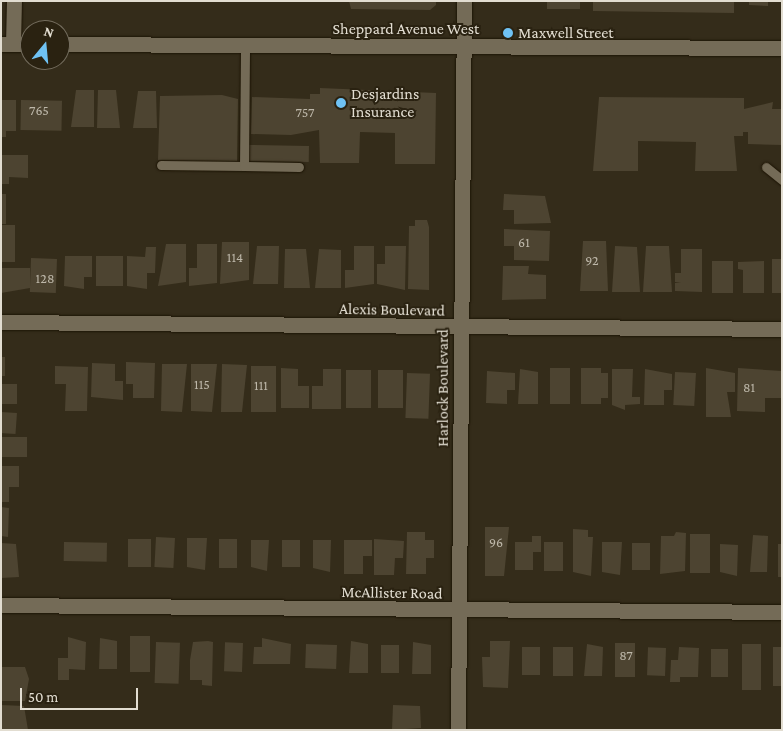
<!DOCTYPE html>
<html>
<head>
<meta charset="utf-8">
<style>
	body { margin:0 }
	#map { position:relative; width:783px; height:731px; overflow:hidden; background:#342c1a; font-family:"Crimson Pro",serif }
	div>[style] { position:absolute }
	.building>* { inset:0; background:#4d4431; transform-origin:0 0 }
	.roads { filter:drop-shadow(0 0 1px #1c1404) drop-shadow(0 0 1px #1c1404) }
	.lane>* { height:9px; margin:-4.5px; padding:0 4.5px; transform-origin:4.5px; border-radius:4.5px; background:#746b57 }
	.street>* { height:15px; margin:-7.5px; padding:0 7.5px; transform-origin:7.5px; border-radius:7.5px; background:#746b57 }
	.secondary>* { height:15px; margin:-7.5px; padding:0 7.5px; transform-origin:7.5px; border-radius:7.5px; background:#746b57 }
	.dots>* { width:14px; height:14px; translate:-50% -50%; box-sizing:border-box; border:2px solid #2a2211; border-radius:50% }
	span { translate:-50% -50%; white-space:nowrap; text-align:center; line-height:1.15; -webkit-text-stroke:4px #2a2211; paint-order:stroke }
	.number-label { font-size:14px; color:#bdb7a9 }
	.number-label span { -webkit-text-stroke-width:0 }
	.street-label { font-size:16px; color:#e2ddd1 }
	.poi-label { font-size:16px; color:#e2ddd1 }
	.left { translate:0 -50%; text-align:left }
	.frame { position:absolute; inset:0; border:2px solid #e2ddd1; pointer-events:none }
	.north { position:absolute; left:20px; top:20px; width:50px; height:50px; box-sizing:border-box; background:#2a2211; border:1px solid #746d5e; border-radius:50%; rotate:17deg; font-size:14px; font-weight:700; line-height:20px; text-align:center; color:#e2ddd1 }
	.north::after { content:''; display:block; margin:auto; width:18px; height:22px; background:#6fc2f4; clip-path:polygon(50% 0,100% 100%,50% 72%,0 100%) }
	.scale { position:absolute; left:20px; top:688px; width:118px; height:22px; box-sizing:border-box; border:2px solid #e2ddd1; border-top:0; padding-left:6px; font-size:15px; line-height:18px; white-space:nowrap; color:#e2ddd1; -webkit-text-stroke:4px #2a2211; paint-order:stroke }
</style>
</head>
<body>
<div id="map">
	<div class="building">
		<div style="clip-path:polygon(349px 1px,436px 1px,436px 5px,430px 10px,351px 9px)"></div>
		<div style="left:547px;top:1px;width:33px;height:8px"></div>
		<div style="clip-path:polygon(593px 1px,734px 1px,734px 13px,593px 11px)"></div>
		<div style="clip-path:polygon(749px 1px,768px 1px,768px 6px,749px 5px)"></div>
		<div style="clip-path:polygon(320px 88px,436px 93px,435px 164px,395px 164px,395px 133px,360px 132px,359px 163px,320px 163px,319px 130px,291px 135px,251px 134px,252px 97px,310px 99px,310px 94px,320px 94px)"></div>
		<div style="clip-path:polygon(76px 90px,94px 90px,94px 127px,71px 127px)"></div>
		<div style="clip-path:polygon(98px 90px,116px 90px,120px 128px,97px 128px)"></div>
		<div style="clip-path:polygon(138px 91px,156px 91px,157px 128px,133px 128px)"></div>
		<div style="clip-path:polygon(222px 95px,238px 99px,237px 161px,158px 160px,160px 96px)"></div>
		<div style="clip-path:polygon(599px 97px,744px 98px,744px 109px,773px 102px,772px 109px,782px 109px,782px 145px,748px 144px,748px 132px,743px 132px,743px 136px,734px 136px,737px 171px,695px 171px,696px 142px,638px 141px,638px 171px,593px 171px)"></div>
		<div style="clip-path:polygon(1px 100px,16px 100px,16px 131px,6px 131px,6px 137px,1px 137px)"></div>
		<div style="left:21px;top:100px;width:41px;height:30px;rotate:1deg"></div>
		<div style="left:249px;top:145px;width:60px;height:16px;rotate:1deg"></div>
		<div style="clip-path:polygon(1px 155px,28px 155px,28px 178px,9px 177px,9px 184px,1px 184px)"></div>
		<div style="left:1px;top:194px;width:5px;height:30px"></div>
		<div style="clip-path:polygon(504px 194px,545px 196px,551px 223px,514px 224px,514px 210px,503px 210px)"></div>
		<div style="clip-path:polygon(415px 220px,427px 220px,429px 227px,429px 290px,408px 289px,409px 226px,415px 226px)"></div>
		<div style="left:1px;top:225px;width:14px;height:37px"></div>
		<div style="clip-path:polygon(504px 229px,550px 231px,549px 261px,514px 260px,514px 246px,504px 246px)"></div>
		<div style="clip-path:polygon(583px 241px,606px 241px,608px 291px,580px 291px)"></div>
		<div style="clip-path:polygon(222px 242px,249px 242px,249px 280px,220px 284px)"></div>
		<div style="clip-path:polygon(166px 244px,186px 244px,186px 282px,158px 286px)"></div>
		<div style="clip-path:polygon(197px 244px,217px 244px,217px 283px,189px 286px,189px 268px,197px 268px)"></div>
		<div style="clip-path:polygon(257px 246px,279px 246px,278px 284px,253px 284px)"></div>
		<div style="clip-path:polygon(354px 246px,374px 246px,374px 284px,345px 288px,345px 270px,354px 270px)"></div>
		<div style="clip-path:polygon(385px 246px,406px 246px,405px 290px,377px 284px,377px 264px,385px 264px)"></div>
		<div style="clip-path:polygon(615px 246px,637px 247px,640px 292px,612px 292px)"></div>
		<div style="clip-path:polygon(646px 246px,669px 246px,672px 292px,643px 292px)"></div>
		<div style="clip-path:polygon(146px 247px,156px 247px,155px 273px,147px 273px,147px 289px,127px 286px,127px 256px,145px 257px)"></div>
		<div style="clip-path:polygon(285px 249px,306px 249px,310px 288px,284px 288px)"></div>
		<div style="clip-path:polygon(319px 249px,341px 250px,341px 288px,315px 288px)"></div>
		<div style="clip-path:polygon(681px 249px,702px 249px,702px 292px,675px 291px,675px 283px,681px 283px,675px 282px,675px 273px,681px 273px)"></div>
		<div style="clip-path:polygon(65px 256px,92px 256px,92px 277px,84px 277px,84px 289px,64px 286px)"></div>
		<div style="left:96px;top:256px;width:27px;height:30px"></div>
		<div style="left:31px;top:258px;width:26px;height:34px;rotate:2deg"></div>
		<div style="left:772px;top:259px;width:10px;height:34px"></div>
		<div style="left:712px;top:261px;width:21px;height:32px"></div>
		<div style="clip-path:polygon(764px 261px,764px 293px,743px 293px,743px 270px,738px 269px,738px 262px)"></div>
		<div style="clip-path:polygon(503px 266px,529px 266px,528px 274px,546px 275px,546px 299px,502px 300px)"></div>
		<div style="clip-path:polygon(1px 268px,30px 268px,30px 288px,1px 293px)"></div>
		<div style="left:1px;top:357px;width:4px;height:19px"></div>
		<div style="clip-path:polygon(126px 362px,155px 363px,154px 398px,133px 398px,133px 384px,126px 384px)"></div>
		<div style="clip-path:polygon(92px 363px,115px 364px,115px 381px,123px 381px,123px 400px,91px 397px)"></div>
		<div style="clip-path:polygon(162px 364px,187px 364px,182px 412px,161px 411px)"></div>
		<div style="clip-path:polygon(191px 364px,217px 364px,212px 412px,191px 411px)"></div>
		<div style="clip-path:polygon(222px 364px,247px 365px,242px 412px,221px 412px)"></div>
		<div style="clip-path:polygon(55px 366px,88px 367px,87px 411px,65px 411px,66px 384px,55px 384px)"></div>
		<div style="left:251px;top:366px;width:25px;height:46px"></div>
		<div style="clip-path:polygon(281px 368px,298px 369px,298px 386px,309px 386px,309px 408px,281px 408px)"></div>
		<div style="left:550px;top:368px;width:20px;height:36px"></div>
		<div style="clip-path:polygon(581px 368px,601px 368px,601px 373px,608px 373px,608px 398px,601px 398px,601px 404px,581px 404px)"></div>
		<div style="clip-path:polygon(706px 368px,735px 373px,735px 392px,727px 392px,731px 417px,706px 417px)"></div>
		<div style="clip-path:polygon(738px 368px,782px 371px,782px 398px,765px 398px,765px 412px,737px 411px)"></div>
		<div style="clip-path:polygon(323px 369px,341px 369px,341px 409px,312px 409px,312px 386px,323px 386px)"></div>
		<div style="clip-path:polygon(520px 369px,538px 372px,538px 404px,518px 404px)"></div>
		<div style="clip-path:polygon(612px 369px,633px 369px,632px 397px,640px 397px,640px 404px,625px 405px,625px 410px,612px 405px)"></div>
		<div style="clip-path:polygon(645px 369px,672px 374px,672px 390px,664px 390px,664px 405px,644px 405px)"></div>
		<div style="left:346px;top:370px;width:25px;height:38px"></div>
		<div style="left:378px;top:370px;width:25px;height:38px"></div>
		<div style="clip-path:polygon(487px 371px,515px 373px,515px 390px,507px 390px,507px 404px,486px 403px)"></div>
		<div style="left:675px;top:372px;width:21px;height:33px;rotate:3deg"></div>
		<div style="left:407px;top:373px;width:23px;height:45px;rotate:2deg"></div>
		<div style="left:1px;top:384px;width:16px;height:20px"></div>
		<div style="left:1px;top:412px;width:16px;height:21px;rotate:4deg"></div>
		<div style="left:1px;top:437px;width:26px;height:20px"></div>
		<div style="clip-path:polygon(1px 466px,19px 466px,19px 487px,9px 487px,9px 502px,1px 502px)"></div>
		<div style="clip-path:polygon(1px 507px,9px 508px,8px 537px,1px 536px)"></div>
		<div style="clip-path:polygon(485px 527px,509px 527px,504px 576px,485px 576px)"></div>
		<div style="clip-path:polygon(573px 529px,588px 530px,588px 537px,593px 537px,591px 576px,573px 572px)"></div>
		<div style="clip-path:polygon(407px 532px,425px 532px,425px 540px,434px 540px,434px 558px,426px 558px,426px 574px,406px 574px)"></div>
		<div style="clip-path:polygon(676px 532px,686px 533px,685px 571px,660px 574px,661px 536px,674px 536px)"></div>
		<div style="left:690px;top:534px;width:20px;height:39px"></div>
		<div style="clip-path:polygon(753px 535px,768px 536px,767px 572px,750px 572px)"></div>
		<div style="clip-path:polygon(532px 536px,541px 536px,541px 552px,533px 552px,533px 570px,515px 570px,515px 542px,532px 542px)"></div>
		<div style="left:156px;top:537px;width:19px;height:30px;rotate:3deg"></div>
		<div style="clip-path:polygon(187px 538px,207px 538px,205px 570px,187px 567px)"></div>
		<div style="left:128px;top:539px;width:23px;height:28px"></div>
		<div style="left:219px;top:539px;width:18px;height:29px"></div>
		<div style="clip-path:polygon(374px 539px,404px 541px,403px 558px,395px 558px,394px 575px,374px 575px)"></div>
		<div style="clip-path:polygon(251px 540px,269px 540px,267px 571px,251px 567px)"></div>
		<div style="left:282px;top:540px;width:18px;height:27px"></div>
		<div style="clip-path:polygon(313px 540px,331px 540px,330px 572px,313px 568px)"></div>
		<div style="clip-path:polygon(344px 540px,372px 540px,372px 556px,363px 556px,363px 574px,344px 574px)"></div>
		<div style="left:64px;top:542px;width:43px;height:19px;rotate:1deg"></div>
		<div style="left:544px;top:542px;width:19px;height:29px"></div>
		<div style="clip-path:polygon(602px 542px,622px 542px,620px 575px,602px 572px)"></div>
		<div style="clip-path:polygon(1px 543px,16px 544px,19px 577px,1px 578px)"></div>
		<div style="left:632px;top:543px;width:18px;height:27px"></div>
		<div style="clip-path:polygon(720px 544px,738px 545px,737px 576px,720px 572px)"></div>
		<div style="left:778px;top:544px;width:4px;height:33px"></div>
		<div style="left:130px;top:636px;width:20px;height:36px"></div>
		<div style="clip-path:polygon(68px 637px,86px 642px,85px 670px,69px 669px,69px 680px,58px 680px,58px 658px,68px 658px)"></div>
		<div style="clip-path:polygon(100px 638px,117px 641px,117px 669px,99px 669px)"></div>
		<div style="clip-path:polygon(262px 638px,291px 644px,290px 664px,253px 664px,254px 647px,262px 647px)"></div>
		<div style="clip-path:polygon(208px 641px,213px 642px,212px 686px,202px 685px,202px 680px,190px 680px,190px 660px,193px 642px)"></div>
		<div style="clip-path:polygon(351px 641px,368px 644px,368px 673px,349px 673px)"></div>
		<div style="clip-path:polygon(490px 641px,510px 641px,508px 688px,483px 687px,482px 657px,490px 657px)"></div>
		<div style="left:156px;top:642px;width:24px;height:41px;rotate:2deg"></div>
		<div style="clip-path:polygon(413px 642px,431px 645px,431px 674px,412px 674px)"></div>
		<div style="left:243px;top:643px;width:29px;height:18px;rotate:92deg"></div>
		<div style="left:615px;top:643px;width:20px;height:34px"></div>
		<div style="left:306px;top:644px;width:31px;height:24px;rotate:2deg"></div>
		<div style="clip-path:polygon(587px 644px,603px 647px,602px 676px,584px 676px)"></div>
		<div style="left:742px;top:644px;width:19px;height:46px"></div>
		<div style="left:381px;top:645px;width:18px;height:28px"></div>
		<div style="left:522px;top:647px;width:18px;height:28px"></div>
		<div style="left:553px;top:647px;width:20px;height:29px"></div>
		<div style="clip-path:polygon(679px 647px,699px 648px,698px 677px,680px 677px,680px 682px,670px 682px,671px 660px,678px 660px)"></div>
		<div style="left:773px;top:647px;width:9px;height:39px"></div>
		<div style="left:666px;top:648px;width:28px;height:18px;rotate:92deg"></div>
		<div style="left:711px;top:649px;width:17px;height:28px"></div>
		<div style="clip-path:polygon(1px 667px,25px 667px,29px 679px,25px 701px,1px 701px)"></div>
		<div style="clip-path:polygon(1px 705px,24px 706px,28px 730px,1px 730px)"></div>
		<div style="clip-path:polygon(393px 705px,420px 706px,421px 728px,392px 730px)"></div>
	</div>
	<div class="roads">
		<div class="lane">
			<div style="left:161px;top:165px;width:83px;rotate:0.7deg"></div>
			<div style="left:244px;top:166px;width:120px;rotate:-89.5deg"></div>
			<div style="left:244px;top:166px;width:55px;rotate:1deg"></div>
			<div style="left:766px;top:167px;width:21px;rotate:39deg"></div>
		</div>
		<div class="street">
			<div style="left:13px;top:44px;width:43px;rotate:-88.7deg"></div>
			<div style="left:1px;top:322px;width:781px;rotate:0.51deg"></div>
			<div style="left:1px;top:605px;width:781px;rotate:0.51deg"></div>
			<div style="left:458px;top:730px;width:729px;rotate:-89.53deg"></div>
		</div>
		<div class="secondary">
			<div style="left:1px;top:44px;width:29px"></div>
			<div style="left:60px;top:44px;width:722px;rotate:0.32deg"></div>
		</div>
	</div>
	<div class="dots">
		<div style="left:508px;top:33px;background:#6fc2f4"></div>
		<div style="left:341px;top:103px;background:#6fc2f4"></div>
	</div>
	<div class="number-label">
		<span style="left:39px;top:110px">765</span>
		<span style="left:305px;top:112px">757</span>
		<span style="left:524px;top:242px">61</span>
		<span style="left:235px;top:257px">114</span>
		<span style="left:592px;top:260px">92</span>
		<span style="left:45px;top:278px">128</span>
		<span style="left:202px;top:384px">115</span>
		<span style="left:261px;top:385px">111</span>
		<span style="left:749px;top:387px">81</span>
		<span style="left:496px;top:542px">96</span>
		<span style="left:626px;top:655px">87</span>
	</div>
	<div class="street-label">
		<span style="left:406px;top:29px">Sheppard Avenue West</span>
		<span style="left:392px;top:310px;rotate:1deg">Alexis Boulevard</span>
		<span style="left:443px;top:388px;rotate:-90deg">Harlock Boulevard</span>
		<span style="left:392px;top:593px;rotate:1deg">McAllister Road</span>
	</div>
	<div class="poi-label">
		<span class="left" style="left:518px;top:33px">Maxwell Street</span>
		<span class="left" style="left:351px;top:103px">Desjardins<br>Insurance</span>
	</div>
	<div class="frame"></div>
	<div class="north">N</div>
	<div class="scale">50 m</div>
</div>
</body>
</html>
